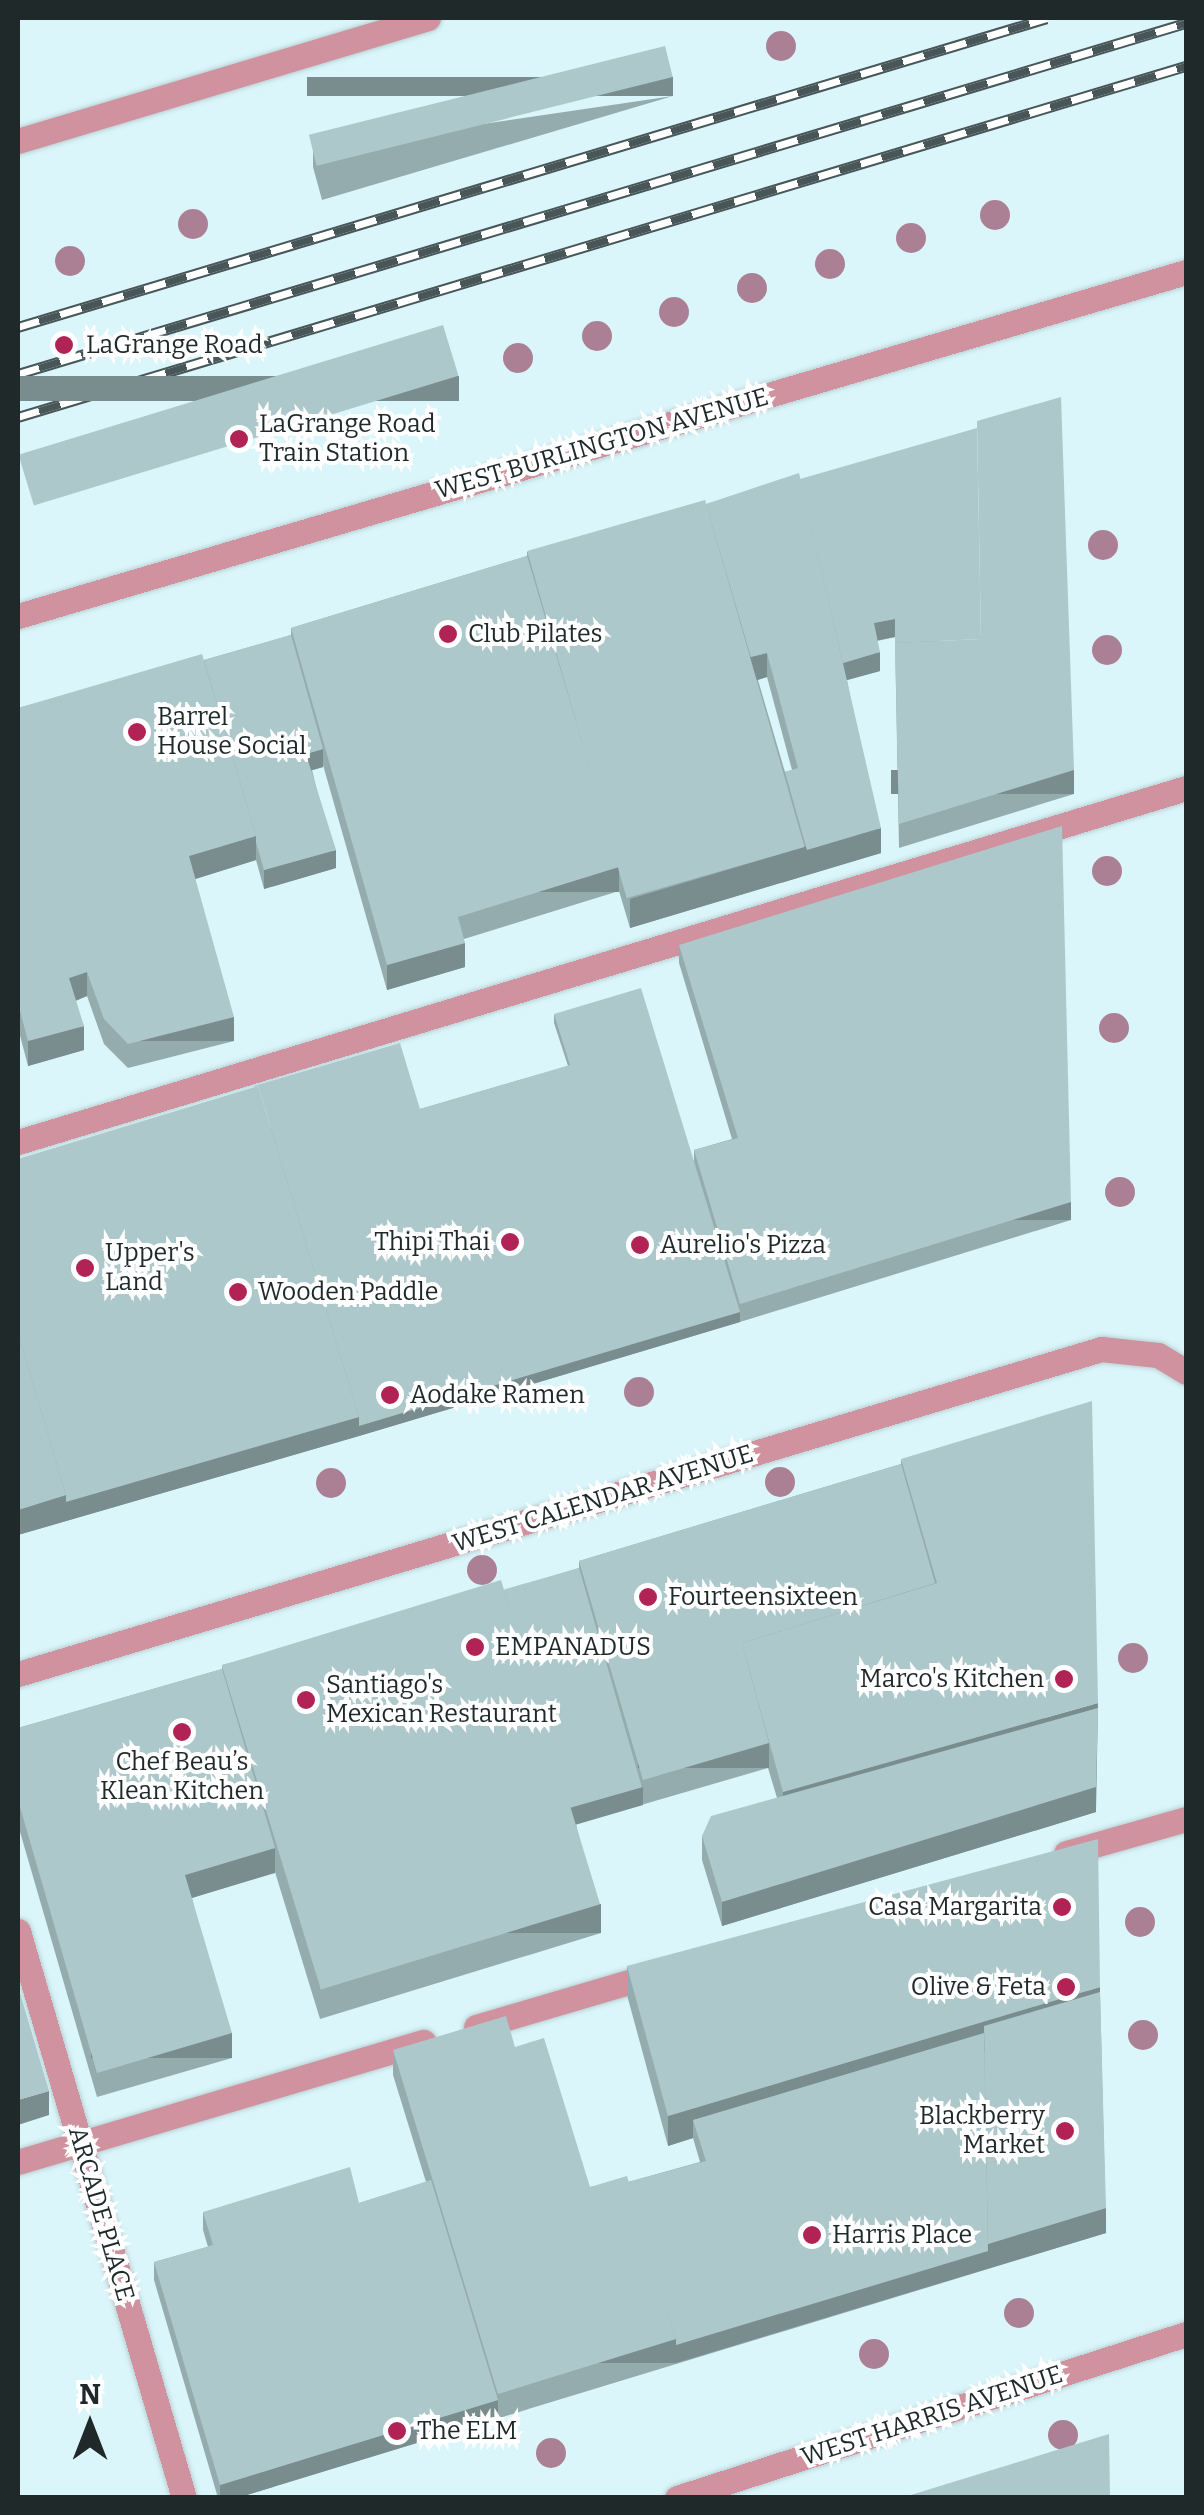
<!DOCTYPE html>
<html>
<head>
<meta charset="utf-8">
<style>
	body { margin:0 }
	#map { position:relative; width:1204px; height:2515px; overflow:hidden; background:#dbf6fa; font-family:Bitter,serif }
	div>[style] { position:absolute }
	.roads { filter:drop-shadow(0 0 2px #b9d1d5) drop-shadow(0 0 2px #b9d1d5) }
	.minor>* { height:25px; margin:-12.5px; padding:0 12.5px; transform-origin:12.5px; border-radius:12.5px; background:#cf929e }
	.rail>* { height:11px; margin-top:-5.5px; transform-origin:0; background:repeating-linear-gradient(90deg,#fff 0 22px,#485658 0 44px); box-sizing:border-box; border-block:2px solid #485658 }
	.trees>* { width:30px; height:30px; margin:-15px; border-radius:50%; background:#ab8094 }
	.wall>* { inset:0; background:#95acaf }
	.shaded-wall>* { inset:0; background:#798c8e; transform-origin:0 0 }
	.building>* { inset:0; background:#adc8cb; transform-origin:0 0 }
	.dots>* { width:28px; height:28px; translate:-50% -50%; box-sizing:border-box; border:5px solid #fff; border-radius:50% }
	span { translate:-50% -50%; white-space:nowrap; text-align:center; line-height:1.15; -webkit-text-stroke:8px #fff; paint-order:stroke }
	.poi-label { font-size:25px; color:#1f292a }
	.left { translate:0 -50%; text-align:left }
	.right { translate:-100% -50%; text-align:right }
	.street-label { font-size:25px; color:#1f292a }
	.frame { position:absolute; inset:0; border:20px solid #1f292a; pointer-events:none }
	.north { position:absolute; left:40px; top:2375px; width:100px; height:100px; -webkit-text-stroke:8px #fff; paint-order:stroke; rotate:0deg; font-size:28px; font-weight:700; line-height:40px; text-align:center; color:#1f292a }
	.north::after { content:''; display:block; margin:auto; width:35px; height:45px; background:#1f292a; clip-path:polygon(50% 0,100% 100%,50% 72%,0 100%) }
</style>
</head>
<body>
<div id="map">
	<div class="roads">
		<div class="minor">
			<div style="left:18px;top:141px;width:428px;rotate:-16.7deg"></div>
			<div style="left:18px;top:616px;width:1218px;rotate:-16.41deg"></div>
			<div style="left:18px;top:1142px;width:1220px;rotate:-16.86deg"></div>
			<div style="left:18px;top:1674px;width:1131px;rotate:-16.7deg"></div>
			<div style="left:1101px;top:1349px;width:57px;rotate:6deg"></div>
			<div style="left:1158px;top:1355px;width:33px;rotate:31deg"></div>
			<div style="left:1066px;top:1853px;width:125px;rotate:-15.8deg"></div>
			<div style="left:18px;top:1931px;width:591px;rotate:73.68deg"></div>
			<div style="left:476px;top:2027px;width:191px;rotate:-16.4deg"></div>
			<div style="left:18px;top:2162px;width:423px;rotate:-16.5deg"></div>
			<div style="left:677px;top:2498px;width:535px;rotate:-17.86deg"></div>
		</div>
	</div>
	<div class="rail">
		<div style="left:18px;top:327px;width:1074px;rotate:-16.71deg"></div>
		<div style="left:18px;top:374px;width:1220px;rotate:-16.73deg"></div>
		<div style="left:18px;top:417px;width:1220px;rotate:-16.73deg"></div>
	</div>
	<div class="trees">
		<div style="left:781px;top:46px"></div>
		<div style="left:995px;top:215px"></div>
		<div style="left:193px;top:224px"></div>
		<div style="left:911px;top:238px"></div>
		<div style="left:70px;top:261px"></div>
		<div style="left:830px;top:264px"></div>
		<div style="left:752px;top:288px"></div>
		<div style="left:674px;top:312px"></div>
		<div style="left:597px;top:336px"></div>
		<div style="left:518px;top:358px"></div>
		<div style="left:1103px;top:545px"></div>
		<div style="left:1107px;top:650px"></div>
		<div style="left:1107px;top:871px"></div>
		<div style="left:1114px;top:1028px"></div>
		<div style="left:1120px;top:1192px"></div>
		<div style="left:639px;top:1392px"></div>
		<div style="left:780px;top:1482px"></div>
		<div style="left:331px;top:1483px"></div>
		<div style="left:482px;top:1570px"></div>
		<div style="left:1133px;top:1658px"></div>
		<div style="left:1140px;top:1922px"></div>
		<div style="left:1143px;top:2035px"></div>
		<div style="left:1019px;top:2313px"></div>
		<div style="left:874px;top:2354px"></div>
		<div style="left:1063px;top:2435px"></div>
		<div style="left:551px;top:2453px"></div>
	</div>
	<div class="wall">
		<div style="clip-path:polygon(673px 96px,322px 200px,313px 167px,313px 149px)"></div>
		<div style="clip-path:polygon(evenodd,800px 479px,1074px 794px,899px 848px,895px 637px,877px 641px,880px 671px,847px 680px,881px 853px,630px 928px,619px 891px,464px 939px,465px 967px,387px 990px,323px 765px,323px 767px,312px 770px,336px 868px,264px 889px,256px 860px,195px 879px,234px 1041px,128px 1068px,104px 1044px,87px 996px,76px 1001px,84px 1050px,28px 1066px,18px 1028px,18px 708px,204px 660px,291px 635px,291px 628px,527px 556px,527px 552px,800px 479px,767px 677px,792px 770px,785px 772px,758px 680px,767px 677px)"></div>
		<div style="clip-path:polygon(679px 945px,1071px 1220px,740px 1322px,359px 1436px,18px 1535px,18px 1159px,420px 1109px,568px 1066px,554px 1023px,554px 1014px,694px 1161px,694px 1150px,732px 1139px,679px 963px)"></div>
		<div style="clip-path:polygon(901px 1459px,1096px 1812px,722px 1926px,702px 1860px,702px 1836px,777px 1798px,768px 1768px,576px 1824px,601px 1933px,320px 2019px,275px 1872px,192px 1898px,232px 2058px,97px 2097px,18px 1825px,18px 1728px,222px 1669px,222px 1665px,504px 1591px,579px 1568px,579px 1561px,901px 1464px)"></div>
		<div style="clip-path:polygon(627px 1966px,1100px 1992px,1106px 2233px,237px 2498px,218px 2498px,154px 2280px,154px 2262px,208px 2247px,203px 2230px,203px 2212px,359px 2203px,426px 2182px,393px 2075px,393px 2050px,515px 2047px,590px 2187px,628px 2182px,700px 2162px,693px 2138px,668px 2146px,627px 1995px)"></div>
	</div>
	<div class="shaded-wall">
		<div style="left:673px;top:77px;width:19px;height:366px;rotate:90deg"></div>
		<div style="left:459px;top:376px;width:25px;height:461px;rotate:90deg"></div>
		<div style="clip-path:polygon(895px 619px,895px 637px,874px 641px,874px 623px)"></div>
		<div style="clip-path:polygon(880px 652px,880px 671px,840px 682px,840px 664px)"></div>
		<div style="clip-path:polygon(767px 653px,767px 677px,750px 682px,750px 657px)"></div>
		<div style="clip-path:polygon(323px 749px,323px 767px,306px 772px,306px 754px)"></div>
		<div style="left:1074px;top:770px;width:24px;height:183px;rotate:90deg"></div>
		<div style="clip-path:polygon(881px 828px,881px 853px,630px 928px,630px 899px,807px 846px)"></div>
		<div style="clip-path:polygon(256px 836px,256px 860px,189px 881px,189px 856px)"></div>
		<div style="clip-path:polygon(336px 850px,336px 868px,264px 889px,264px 870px)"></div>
		<div style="left:619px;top:867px;width:25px;height:169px;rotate:90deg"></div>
		<div style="clip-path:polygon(465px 943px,465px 967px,387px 990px,387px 965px)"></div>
		<div style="clip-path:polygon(87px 972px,87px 996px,69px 1003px,69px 978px)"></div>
		<div style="left:234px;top:1017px;width:24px;height:109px;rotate:90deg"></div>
		<div style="clip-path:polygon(84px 1026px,84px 1050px,28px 1066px,28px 1041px)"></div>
		<div style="left:1071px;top:1202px;width:18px;height:346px;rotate:90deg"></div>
		<div style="clip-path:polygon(740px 1312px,740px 1322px,359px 1436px,18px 1535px,18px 1510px,66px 1495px,359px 1417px)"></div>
		<div style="clip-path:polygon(1098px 1703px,1096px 1812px,722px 1926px,722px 1902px,783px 1821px,783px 1792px)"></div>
		<div style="left:769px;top:1743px;width:25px;height:131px;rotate:90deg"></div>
		<div style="clip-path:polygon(643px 1787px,643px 1805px,568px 1827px,568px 1808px)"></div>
		<div style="clip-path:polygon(275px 1848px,275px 1873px,185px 1900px,185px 1875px)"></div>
		<div style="left:601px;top:1904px;width:29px;height:294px;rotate:90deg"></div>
		<div style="clip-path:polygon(1100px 1987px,1100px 2016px,984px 2051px,693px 2120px,693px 2138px,668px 2146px,668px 2116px)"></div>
		<div style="left:232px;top:2033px;width:25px;height:141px;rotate:90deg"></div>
		<div style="clip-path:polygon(49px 2091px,49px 2115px,18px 2125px,18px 2100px)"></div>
		<div style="clip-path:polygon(1106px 2208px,1106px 2233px,676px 2363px,676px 2345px,988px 2244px)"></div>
		<div style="left:676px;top:2339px;width:24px;height:186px;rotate:90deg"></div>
		<div style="clip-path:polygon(498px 2400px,498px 2418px,237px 2498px,220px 2498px,220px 2485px)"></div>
	</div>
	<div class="building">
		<div style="left:665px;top:46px;width:32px;height:367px;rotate:76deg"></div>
		<div style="left:443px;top:325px;width:53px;height:444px;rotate:73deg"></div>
		<div style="clip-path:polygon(1061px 397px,1074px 770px,899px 824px,895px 643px,981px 639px,977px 421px)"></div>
		<div style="clip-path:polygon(977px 428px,981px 639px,895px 643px,895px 649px,895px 619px,874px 623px,880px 652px,843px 663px,800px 479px)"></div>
		<div style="clip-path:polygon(799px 473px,881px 828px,807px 850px,785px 772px,798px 768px,767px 653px,751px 657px,706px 504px)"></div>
		<div style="left:705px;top:500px;width:361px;height:185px;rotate:74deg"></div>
		<div style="clip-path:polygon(527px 556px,619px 867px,458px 917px,465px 943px,387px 965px,291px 628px)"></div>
		<div style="clip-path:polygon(291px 635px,323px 749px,306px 754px,336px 850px,264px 870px,256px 842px,256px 836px,204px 660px)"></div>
		<div style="clip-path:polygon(202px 654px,256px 836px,189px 856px,234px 1017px,128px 1044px,104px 1019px,87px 972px,69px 978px,84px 1026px,28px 1041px,18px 1003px,18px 708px)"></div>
		<div style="clip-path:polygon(1062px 826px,1071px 1202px,740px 1304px,694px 1150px,738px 1138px,679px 945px)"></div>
		<div style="clip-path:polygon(641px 988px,740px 1312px,359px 1426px,359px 1417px,258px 1086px,255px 1087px,254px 1086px,400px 1043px,420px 1109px,570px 1065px,554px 1014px)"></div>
		<div style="clip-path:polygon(258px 1086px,359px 1417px,66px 1502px,66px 1495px,18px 1333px,18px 1159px)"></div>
		<div style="clip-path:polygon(18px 1333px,66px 1495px,18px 1510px)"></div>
		<div style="clip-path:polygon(1092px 1401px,1098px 1703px,783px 1792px,742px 1643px,937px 1583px,901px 1459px)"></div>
		<div style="clip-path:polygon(901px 1464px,935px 1583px,742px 1643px,769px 1743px,643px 1780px,579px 1561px)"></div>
		<div style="left:579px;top:1568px;width:228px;height:78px;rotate:74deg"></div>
		<div style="left:501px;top:1580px;width:339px;height:292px;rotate:73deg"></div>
		<div style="clip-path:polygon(222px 1669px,275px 1848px,185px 1875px,232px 2033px,97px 2073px,18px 1800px,18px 1728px)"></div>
		<div style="clip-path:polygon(1098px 1708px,1096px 1787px,722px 1902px,702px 1836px,711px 1816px)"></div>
		<div style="clip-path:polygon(1098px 1839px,1100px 1987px,668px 2116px,627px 1966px)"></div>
		<div style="clip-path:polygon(18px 1986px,49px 2091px,18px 2100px)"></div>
		<div style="clip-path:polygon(1100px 1992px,1106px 2208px,988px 2244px,984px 2026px)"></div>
		<div style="clip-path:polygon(506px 2016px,515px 2047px,544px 2038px,590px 2187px,627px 2176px,676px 2339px,498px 2394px,393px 2050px)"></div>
		<div style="clip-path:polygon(984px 2033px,988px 2251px,676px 2345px,676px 2339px,628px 2182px,706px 2161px,693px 2120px)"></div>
		<div style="clip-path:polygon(350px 2167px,359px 2203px,431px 2180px,498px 2400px,220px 2485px,154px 2262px,213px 2245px,203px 2212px)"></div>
		<div style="clip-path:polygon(1109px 2434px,1110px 2498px,901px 2498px)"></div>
	</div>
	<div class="dots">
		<div style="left:64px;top:345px;background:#b22355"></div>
		<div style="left:239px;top:439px;background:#b22355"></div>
		<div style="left:448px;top:634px;background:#b22355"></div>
		<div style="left:137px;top:732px;background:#b22355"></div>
		<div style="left:510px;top:1242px;background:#b22355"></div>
		<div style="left:640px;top:1245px;background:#b22355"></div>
		<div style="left:85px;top:1268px;background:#b22355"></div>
		<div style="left:238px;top:1292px;background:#b22355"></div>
		<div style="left:390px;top:1395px;background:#b22355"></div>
		<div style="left:648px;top:1597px;background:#b22355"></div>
		<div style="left:475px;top:1647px;background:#b22355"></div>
		<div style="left:1064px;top:1679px;background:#b22355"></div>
		<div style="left:306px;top:1700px;background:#b22355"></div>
		<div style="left:182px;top:1732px;background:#b22355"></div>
		<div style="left:1062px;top:1907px;background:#b22355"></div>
		<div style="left:1066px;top:1987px;background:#b22355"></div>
		<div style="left:1065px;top:2131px;background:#b22355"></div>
		<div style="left:812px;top:2235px;background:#b22355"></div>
		<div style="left:397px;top:2431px;background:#b22355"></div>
	</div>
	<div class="poi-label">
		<span class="left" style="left:86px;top:345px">LaGrange Road</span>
		<span class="left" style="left:259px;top:439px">LaGrange Road<br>Train Station</span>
		<span class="left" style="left:468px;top:634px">Club Pilates</span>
		<span class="left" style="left:157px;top:732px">Barrel<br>House Social</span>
		<span class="right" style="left:490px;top:1242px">Thipi Thai</span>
		<span class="left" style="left:660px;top:1245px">Aurelio's Pizza</span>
		<span class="left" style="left:105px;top:1268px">Upper's<br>Land</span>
		<span class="left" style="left:258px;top:1292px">Wooden Paddle</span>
		<span class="left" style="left:410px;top:1395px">Aodake Ramen</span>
		<span class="left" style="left:668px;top:1597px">Fourteensixteen</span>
		<span class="left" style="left:495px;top:1647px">EMPANADUS</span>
		<span class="right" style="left:1044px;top:1679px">Marco's Kitchen</span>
		<span class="left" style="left:326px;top:1700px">Santiago's<br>Mexican Restaurant</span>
		<span style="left:182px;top:1777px">Chef Beau’s<br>Klean Kitchen</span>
		<span class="right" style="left:1042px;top:1907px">Casa Margarita</span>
		<span class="right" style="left:1046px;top:1987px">Olive &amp; Feta</span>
		<span class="right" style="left:1045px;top:2131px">Blackberry<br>Market</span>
		<span class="left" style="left:832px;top:2235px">Harris Place</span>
		<span class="left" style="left:417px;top:2431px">The ELM</span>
	</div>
	<div class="street-label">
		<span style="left:602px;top:444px;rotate:-16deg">WEST BURLINGTON AVENUE</span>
		<span style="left:603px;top:1499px;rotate:-17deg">WEST CALENDAR AVENUE</span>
		<span style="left:101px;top:2214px;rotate:74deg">ARCADE PLACE</span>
		<span style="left:932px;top:2416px;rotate:-18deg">WEST HARRIS AVENUE</span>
	</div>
	<div class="frame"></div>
	<div class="north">N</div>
</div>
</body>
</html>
